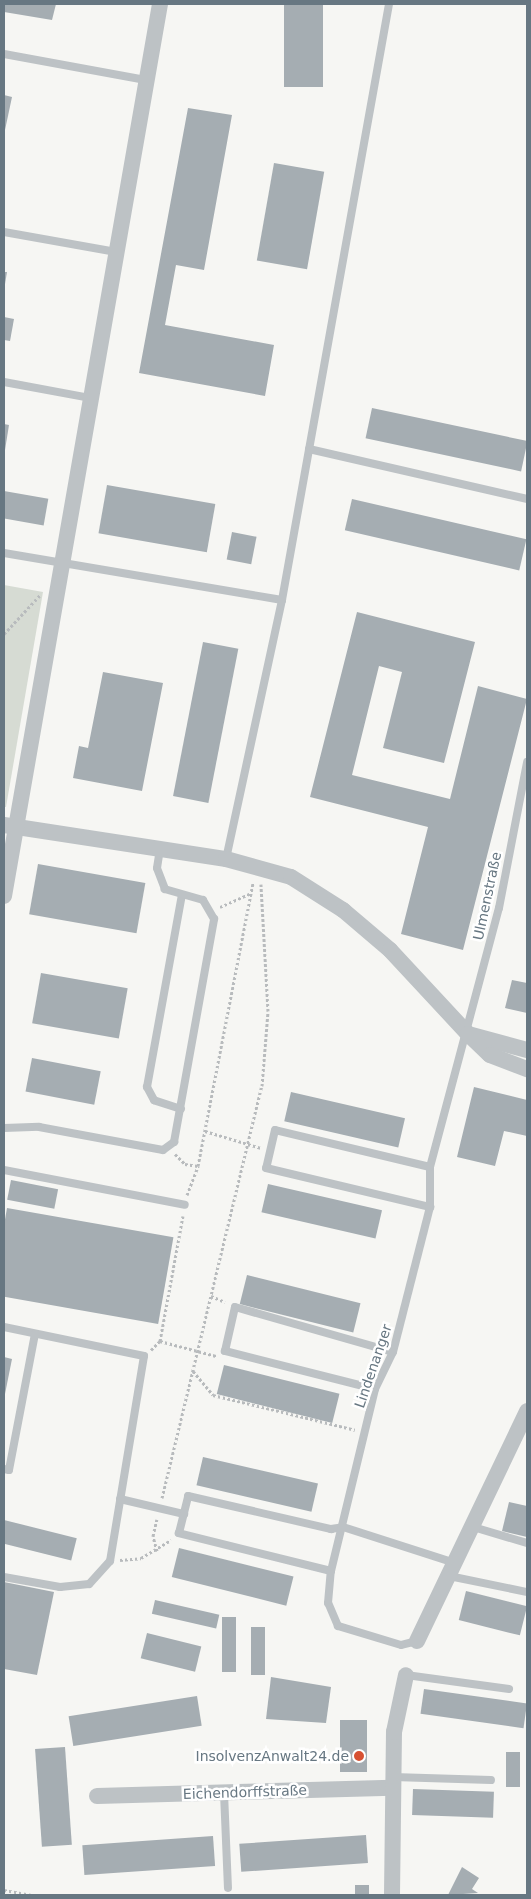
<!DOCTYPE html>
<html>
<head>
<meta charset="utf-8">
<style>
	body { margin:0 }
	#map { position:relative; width:531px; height:1899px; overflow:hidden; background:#f6f6f3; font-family:"DejaVu Sans",sans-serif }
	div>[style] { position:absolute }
	.green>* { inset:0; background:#d6dbd3 }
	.building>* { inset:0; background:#a5adb2; transform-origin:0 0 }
	.path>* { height:3px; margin-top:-1.5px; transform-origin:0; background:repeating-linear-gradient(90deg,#b8bbbd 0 2.5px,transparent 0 5px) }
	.service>* { height:8px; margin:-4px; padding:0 4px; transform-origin:4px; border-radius:4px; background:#bdc2c5 }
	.minor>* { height:16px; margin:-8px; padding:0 8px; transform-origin:8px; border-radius:8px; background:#bdc2c5 }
	.dots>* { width:14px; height:14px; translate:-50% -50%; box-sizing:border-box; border:2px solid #fff; border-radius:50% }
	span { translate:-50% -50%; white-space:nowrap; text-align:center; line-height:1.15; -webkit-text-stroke:5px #fff; paint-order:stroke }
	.street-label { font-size:14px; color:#677782 }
	.poi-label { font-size:14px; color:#677782 }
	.right { translate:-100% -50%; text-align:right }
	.frame { position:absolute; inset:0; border:5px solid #677782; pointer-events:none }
</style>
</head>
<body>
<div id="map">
	<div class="green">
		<div style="clip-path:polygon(4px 585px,43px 592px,6px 807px,4px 807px)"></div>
	</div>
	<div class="building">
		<div style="clip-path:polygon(4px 4px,56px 4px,52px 20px,4px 12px)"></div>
		<div style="left:284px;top:4px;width:39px;height:83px"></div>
		<div style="clip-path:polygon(4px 95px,12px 97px,5px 130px,4px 130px)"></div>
		<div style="clip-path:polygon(188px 108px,232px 115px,204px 270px,176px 265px,165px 325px,274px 345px,265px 396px,139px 373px)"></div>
		<div style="left:274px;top:163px;width:51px;height:99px;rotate:10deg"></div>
		<div style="clip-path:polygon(4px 272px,7px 272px,5px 284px,4px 284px)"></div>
		<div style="clip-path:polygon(4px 317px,14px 319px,10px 341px,4px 340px)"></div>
		<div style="left:372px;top:408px;width:159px;height:31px;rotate:12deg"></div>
		<div style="clip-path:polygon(4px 424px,9px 425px,5px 450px,4px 450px)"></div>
		<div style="left:107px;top:485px;width:110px;height:49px;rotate:10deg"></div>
		<div style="left:4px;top:491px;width:45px;height:27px;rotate:10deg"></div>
		<div style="left:352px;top:499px;width:179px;height:32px;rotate:13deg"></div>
		<div style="left:232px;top:532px;width:25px;height:28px;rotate:11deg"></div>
		<div style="clip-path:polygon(357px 612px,475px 642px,444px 763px,383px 748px,402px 672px,379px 666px,352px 775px,450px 799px,478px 686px,527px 699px,463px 950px,401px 934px,428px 827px,310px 797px)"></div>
		<div style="left:203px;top:642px;width:36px;height:157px;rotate:11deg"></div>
		<div style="clip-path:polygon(103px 672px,163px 683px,142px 791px,73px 778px,79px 746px,88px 748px)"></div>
		<div style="left:38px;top:864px;width:109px;height:51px;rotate:10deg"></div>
		<div style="left:41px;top:973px;width:88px;height:51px;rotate:10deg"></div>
		<div style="clip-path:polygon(512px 980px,527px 983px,527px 1013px,505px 1008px)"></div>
		<div style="left:32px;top:1058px;width:70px;height:34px;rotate:11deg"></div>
		<div style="clip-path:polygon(474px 1087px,527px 1100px,527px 1136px,504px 1131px,495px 1166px,457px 1157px)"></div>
		<div style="left:291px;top:1092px;width:117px;height:30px;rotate:13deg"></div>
		<div style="left:11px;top:1180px;width:48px;height:20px;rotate:11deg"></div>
		<div style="left:268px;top:1184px;width:117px;height:29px;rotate:13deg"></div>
		<div style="left:7px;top:1208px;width:169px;height:88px;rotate:10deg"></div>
		<div style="left:247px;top:1275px;width:117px;height:30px;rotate:14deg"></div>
		<div style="clip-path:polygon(4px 1357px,12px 1359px,5px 1394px,4px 1394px)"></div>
		<div style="left:224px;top:1365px;width:119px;height:30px;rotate:14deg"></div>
		<div style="left:203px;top:1457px;width:118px;height:29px;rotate:13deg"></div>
		<div style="clip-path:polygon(509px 1502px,527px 1506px,527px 1537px,502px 1531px)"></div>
		<div style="left:4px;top:1520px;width:75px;height:23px;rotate:14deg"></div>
		<div style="left:179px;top:1548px;width:118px;height:30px;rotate:14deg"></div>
		<div style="clip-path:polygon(4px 1582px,54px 1592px,37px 1675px,4px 1669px)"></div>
		<div style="left:466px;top:1591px;width:63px;height:30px;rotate:14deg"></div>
		<div style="left:155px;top:1600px;width:66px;height:14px;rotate:13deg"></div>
		<div style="left:222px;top:1617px;width:14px;height:55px"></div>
		<div style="left:251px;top:1627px;width:14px;height:48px"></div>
		<div style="left:147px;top:1633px;width:56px;height:26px;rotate:14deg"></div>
		<div style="clip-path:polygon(271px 1677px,331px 1687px,326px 1723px,266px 1719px)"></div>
		<div style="left:424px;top:1689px;width:104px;height:25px;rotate:8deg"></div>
		<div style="left:197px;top:1696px;width:30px;height:130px;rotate:81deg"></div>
		<div style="left:340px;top:1720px;width:27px;height:52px"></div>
		<div style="left:65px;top:1747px;width:98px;height:30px;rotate:86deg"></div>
		<div style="left:506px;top:1752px;width:14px;height:35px"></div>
		<div style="left:413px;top:1789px;width:81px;height:26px;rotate:2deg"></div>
		<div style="left:366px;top:1835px;width:28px;height:127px;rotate:86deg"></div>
		<div style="left:213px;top:1836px;width:30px;height:131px;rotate:86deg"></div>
		<div style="clip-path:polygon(462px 1867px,479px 1878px,472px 1889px,478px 1893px,448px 1895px)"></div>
		<div style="left:355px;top:1885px;width:14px;height:10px"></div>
	</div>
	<div class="path">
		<div style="left:4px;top:634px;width:54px;rotate:-47.2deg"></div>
		<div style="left:220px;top:907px;width:34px;rotate:-24deg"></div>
		<div style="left:205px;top:1131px;width:59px;rotate:16.9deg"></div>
		<div style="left:175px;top:1154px;width:14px;rotate:45deg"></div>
		<div style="left:185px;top:1164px;width:13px;rotate:9deg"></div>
		<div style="left:187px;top:1195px;width:31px;rotate:-69deg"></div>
		<div style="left:198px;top:1166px;width:289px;rotate:-79deg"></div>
		<div style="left:211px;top:1296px;width:15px;rotate:23deg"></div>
		<div style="left:160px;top:1341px;width:127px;rotate:-79.6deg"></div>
		<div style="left:151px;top:1350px;width:13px;rotate:-45deg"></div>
		<div style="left:160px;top:1341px;width:58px;rotate:15deg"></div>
		<div style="left:193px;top:1371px;width:31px;rotate:50deg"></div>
		<div style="left:213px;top:1395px;width:146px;rotate:13.8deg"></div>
		<div style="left:162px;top:1498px;width:424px;rotate:-76.4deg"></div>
		<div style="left:262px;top:1086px;width:75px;rotate:-85.4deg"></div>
		<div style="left:268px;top:1011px;width:127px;rotate:-93.2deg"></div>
		<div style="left:157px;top:1551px;width:16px;rotate:-105deg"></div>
		<div style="left:153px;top:1536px;width:17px;rotate:-77deg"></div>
		<div style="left:120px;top:1560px;width:21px;rotate:-5deg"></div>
		<div style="left:141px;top:1558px;width:35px;rotate:-31deg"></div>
		<div style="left:4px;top:1890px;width:28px;rotate:10deg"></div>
	</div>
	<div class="service">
		<div style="left:4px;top:54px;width:144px;rotate:10.4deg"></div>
		<div style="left:4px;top:232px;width:114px;rotate:10.1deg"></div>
		<div style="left:4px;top:382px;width:87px;rotate:10.5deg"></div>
		<div style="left:309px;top:449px;width:224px;rotate:12.9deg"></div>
		<div style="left:4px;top:553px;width:282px;rotate:9.6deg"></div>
		<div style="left:226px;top:859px;width:265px;rotate:-77.8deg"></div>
		<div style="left:282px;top:600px;width:606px;rotate:-79.82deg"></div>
		<div style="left:181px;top:1109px;width:28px;rotate:-162deg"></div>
		<div style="left:154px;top:1100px;width:15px;rotate:-118deg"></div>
		<div style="left:147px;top:1087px;width:195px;rotate:-79.7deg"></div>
		<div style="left:4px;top:1128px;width:35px;rotate:-2deg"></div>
		<div style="left:39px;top:1127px;width:126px;rotate:10.5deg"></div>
		<div style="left:163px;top:1150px;width:14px;rotate:-36deg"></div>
		<div style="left:174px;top:1142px;width:227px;rotate:-79.8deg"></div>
		<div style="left:214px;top:919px;width:22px;rotate:-120deg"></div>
		<div style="left:203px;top:900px;width:40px;rotate:-164deg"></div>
		<div style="left:165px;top:889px;width:22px;rotate:-111deg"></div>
		<div style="left:157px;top:868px;width:19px;rotate:-81deg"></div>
		<div style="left:430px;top:1167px;width:159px;rotate:-166.6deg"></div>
		<div style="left:275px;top:1130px;width:39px;rotate:103deg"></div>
		<div style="left:266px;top:1168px;width:169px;rotate:13.4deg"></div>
		<div style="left:4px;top:1170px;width:184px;rotate:10.9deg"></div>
		<div style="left:4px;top:1327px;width:143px;rotate:11.7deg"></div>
		<div style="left:144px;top:1356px;width:208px;rotate:99.4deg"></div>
		<div style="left:110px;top:1561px;width:31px;rotate:132deg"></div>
		<div style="left:89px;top:1584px;width:29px;rotate:174deg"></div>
		<div style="left:60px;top:1587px;width:57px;rotate:-169.9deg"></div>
		<div style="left:375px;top:1389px;width:155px;rotate:-165.8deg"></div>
		<div style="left:225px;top:1351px;width:45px;rotate:-77.2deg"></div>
		<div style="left:235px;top:1307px;width:164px;rotate:15.9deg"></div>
		<div style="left:4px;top:1469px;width:5px;rotate:11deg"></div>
		<div style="left:9px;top:1470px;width:138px;rotate:-79.2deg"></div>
		<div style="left:120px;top:1499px;width:66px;rotate:13.2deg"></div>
		<div style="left:473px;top:1527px;width:56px;rotate:16.5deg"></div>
		<div style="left:331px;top:1571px;width:157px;rotate:-166deg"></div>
		<div style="left:179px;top:1533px;width:38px;rotate:-76deg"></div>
		<div style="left:188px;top:1496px;width:147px;rotate:13deg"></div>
		<div style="left:331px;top:1529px;width:12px;rotate:-9deg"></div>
		<div style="left:343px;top:1527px;width:118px;rotate:17.8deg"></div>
		<div style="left:449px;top:1576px;width:80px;rotate:11.6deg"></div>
		<div style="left:417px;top:1641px;width:16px;rotate:166deg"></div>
		<div style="left:401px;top:1645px;width:66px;rotate:-163.2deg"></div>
		<div style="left:338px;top:1626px;width:25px;rotate:-113deg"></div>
		<div style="left:328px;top:1603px;width:32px;rotate:-85deg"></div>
		<div style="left:331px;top:1571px;width:187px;rotate:-76.4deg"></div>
		<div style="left:375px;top:1389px;width:41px;rotate:-64.1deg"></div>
		<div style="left:393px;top:1352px;width:150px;rotate:-75.7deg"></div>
		<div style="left:430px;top:1207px;width:40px;rotate:-90deg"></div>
		<div style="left:430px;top:1167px;width:268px;rotate:-75.1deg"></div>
		<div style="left:499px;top:908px;width:149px;rotate:-79.1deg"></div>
		<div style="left:406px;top:1675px;width:104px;rotate:7.7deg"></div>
		<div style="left:393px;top:1777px;width:98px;rotate:1.8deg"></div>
		<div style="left:224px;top:1793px;width:95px;rotate:87.6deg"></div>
	</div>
	<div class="minor">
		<div style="left:4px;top:825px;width:225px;rotate:8.7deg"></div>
		<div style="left:226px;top:859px;width:67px;rotate:15.5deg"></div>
		<div style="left:291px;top:877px;width:62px;rotate:32.4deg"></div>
		<div style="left:343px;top:910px;width:62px;rotate:40.4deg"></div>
		<div style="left:390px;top:950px;width:115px;rotate:47.1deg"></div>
		<div style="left:4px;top:896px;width:906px;rotate:-80.08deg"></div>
		<div style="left:527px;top:1050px;width:61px;rotate:-164.8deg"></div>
		<div style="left:468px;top:1034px;width:30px;rotate:44deg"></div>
		<div style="left:490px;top:1055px;width:40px;rotate:21deg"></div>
		<div style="left:417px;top:1641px;width:255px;rotate:-64.4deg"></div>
		<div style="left:97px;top:1796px;width:295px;rotate:-1.6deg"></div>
		<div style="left:392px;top:1895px;width:163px;rotate:-89.3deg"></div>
		<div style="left:394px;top:1732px;width:58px;rotate:-78.1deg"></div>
	</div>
	<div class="dots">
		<div style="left:359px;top:1756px;background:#d75132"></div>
	</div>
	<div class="street-label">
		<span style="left:487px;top:896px;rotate:-78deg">Ulmenstraße</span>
		<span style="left:373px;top:1366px;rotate:-71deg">Lindenanger</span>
		<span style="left:245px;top:1792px;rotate:-2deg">Eichendorffstraße</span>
	</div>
	<div class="poi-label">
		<span class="right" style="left:349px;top:1756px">InsolvenzAnwalt24.de</span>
	</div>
	<div class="frame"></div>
</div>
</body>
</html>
